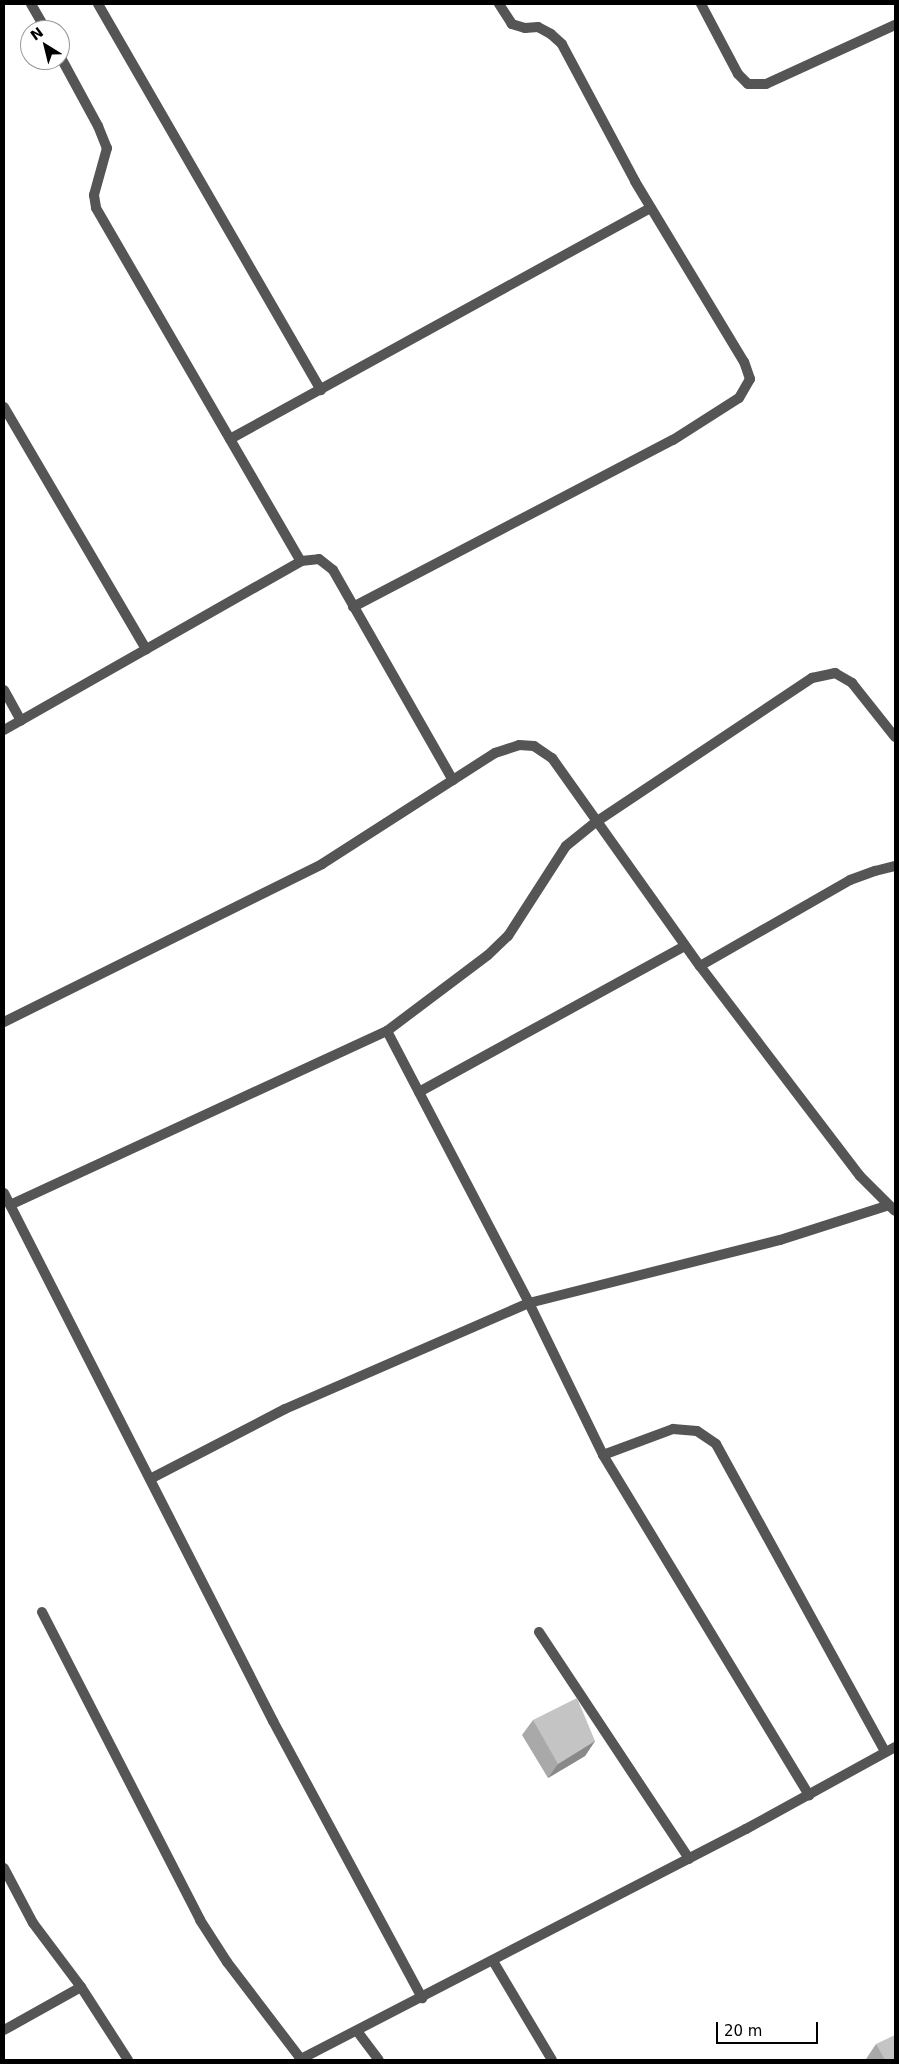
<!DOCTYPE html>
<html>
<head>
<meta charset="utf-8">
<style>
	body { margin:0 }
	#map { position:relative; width:899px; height:2064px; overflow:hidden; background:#fff; font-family:"DejaVu Sans",sans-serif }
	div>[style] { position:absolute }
	.street>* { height:10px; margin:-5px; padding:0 5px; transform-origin:5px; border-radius:5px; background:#555 }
	.wall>* { inset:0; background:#a9a9a9 }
	.shaded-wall>* { inset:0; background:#898989 }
	.building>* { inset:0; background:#c4c4c4 }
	span { translate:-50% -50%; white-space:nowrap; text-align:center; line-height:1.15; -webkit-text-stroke:4px #fff; paint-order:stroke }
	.frame { position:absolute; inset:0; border:5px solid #000; pointer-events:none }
	.north { position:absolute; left:20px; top:20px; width:50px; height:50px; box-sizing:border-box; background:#fff; border:1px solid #999; border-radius:50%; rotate:324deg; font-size:14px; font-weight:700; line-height:20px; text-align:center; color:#000 }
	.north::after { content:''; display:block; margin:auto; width:18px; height:22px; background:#000; clip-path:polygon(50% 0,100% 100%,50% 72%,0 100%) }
	.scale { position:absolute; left:716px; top:2022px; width:102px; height:22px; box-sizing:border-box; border:2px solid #000; border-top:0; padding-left:6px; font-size:15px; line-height:18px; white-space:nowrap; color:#000; -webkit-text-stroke:4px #fff; paint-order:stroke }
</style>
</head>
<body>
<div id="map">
	<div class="street">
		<div style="left:31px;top:4px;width:30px;rotate:60deg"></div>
		<div style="left:98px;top:4px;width:446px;rotate:60deg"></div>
		<div style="left:701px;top:4px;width:79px;rotate:62.1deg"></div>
		<div style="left:738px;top:74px;width:14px;rotate:45deg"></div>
		<div style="left:748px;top:84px;width:18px"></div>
		<div style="left:766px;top:84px;width:142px;rotate:-24.6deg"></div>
		<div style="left:60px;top:56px;width:80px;rotate:61.5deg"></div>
		<div style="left:98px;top:126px;width:24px;rotate:68deg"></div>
		<div style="left:107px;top:148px;width:49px;rotate:105.5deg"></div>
		<div style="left:94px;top:195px;width:13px;rotate:81deg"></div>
		<div style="left:96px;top:208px;width:408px;rotate:59.9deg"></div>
		<div style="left:4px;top:407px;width:281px;rotate:59.6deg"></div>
		<div style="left:230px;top:439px;width:480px;rotate:-28.8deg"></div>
		<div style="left:353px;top:607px;width:361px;rotate:-27.6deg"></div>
		<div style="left:673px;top:440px;width:78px;rotate:-32.5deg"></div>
		<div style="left:739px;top:398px;width:22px;rotate:-60deg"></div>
		<div style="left:750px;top:379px;width:18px;rotate:-109deg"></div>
		<div style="left:744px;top:362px;width:211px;rotate:-121.1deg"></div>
		<div style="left:635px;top:181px;width:155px;rotate:-118.1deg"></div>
		<div style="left:562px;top:44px;width:15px;rotate:-138deg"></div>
		<div style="left:551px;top:34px;width:15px;rotate:-152deg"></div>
		<div style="left:538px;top:27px;width:13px;rotate:176deg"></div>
		<div style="left:525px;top:28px;width:14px;rotate:-163deg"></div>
		<div style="left:512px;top:24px;width:24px;rotate:-123deg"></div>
		<div style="left:4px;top:690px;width:35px;rotate:61deg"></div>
		<div style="left:4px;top:730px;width:342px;rotate:-29.6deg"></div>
		<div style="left:301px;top:561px;width:18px;rotate:-6deg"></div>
		<div style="left:319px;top:559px;width:18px;rotate:38deg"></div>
		<div style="left:333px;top:570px;width:242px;rotate:60.3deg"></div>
		<div style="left:700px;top:966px;width:173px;rotate:-29.8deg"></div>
		<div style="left:850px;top:880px;width:27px;rotate:-20deg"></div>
		<div style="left:875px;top:871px;width:21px;rotate:-14deg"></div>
		<div style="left:4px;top:1022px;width:355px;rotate:-26.4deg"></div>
		<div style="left:322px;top:864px;width:206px;rotate:-32.7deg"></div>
		<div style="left:495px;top:753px;width:25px;rotate:-18deg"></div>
		<div style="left:519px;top:745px;width:15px;rotate:4deg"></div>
		<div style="left:534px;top:746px;width:22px;rotate:34deg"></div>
		<div style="left:552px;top:758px;width:255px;rotate:54.6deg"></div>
		<div style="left:700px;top:966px;width:264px;rotate:52.7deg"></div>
		<div style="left:860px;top:1176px;width:49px;rotate:45deg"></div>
		<div style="left:387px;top:1031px;width:307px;rotate:62.4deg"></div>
		<div style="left:529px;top:1303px;width:169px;rotate:64deg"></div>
		<div style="left:603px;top:1455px;width:398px;rotate:58.8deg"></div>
		<div style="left:419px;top:1092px;width:303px;rotate:-28.8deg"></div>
		<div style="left:4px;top:1193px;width:593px;rotate:63deg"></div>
		<div style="left:273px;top:1721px;width:315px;rotate:61.7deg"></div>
		<div style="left:10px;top:1205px;width:415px;rotate:-24.8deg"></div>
		<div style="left:387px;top:1031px;width:126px;rotate:-37deg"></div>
		<div style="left:488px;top:955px;width:28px;rotate:-44deg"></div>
		<div style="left:508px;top:936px;width:107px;rotate:-57.2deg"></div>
		<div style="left:566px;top:846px;width:38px;rotate:-39deg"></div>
		<div style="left:596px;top:822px;width:260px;rotate:-33.7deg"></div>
		<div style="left:812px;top:678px;width:24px;rotate:-12deg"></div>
		<div style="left:835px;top:673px;width:20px;rotate:30deg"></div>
		<div style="left:852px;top:683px;width:69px;rotate:51.5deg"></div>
		<div style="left:603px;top:1455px;width:75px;rotate:-20.4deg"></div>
		<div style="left:673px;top:1429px;width:24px;rotate:5deg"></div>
		<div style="left:697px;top:1431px;width:23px;rotate:34deg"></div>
		<div style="left:716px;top:1444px;width:351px;rotate:61.2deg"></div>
		<div style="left:150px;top:1479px;width:152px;rotate:-27.4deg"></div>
		<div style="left:285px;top:1409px;width:266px;rotate:-23.5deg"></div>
		<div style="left:529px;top:1303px;width:259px;rotate:-14.1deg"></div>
		<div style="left:780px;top:1240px;width:114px;rotate:-17.8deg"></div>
		<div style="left:42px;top:1612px;width:346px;rotate:62.8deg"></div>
		<div style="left:200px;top:1920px;width:50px;rotate:57.3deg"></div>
		<div style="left:227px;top:1962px;width:122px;rotate:52.7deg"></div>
		<div style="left:539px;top:1632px;width:272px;rotate:56.5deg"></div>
		<div style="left:4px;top:1868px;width:62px;rotate:62.2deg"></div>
		<div style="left:33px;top:1923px;width:80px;rotate:53.1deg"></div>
		<div style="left:81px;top:1987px;width:87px;rotate:57.2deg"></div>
		<div style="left:493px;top:1961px;width:115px;rotate:59.2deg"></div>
		<div style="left:4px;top:2030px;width:88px;rotate:-29.2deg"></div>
		<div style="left:357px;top:2031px;width:36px;rotate:53deg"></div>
		<div style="left:299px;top:2060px;width:503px;rotate:-27.33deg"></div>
		<div style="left:746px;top:1829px;width:170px;rotate:-28.8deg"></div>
	</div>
	<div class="wall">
		<div style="clip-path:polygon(533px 1720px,595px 1741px,585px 1756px,548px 1778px,522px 1735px)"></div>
		<div style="clip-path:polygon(876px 2044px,895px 2060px,867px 2060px,866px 2059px)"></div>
	</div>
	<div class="shaded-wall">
		<div style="clip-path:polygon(595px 1741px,585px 1756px,548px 1778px,558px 1764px)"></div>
	</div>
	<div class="building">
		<div style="clip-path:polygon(577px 1698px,595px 1741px,558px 1764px,533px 1720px)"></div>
		<div style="clip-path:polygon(895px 2035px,895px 2060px,885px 2060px,876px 2044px)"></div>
	</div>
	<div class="frame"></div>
	<div class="north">N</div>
	<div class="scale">20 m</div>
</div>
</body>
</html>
